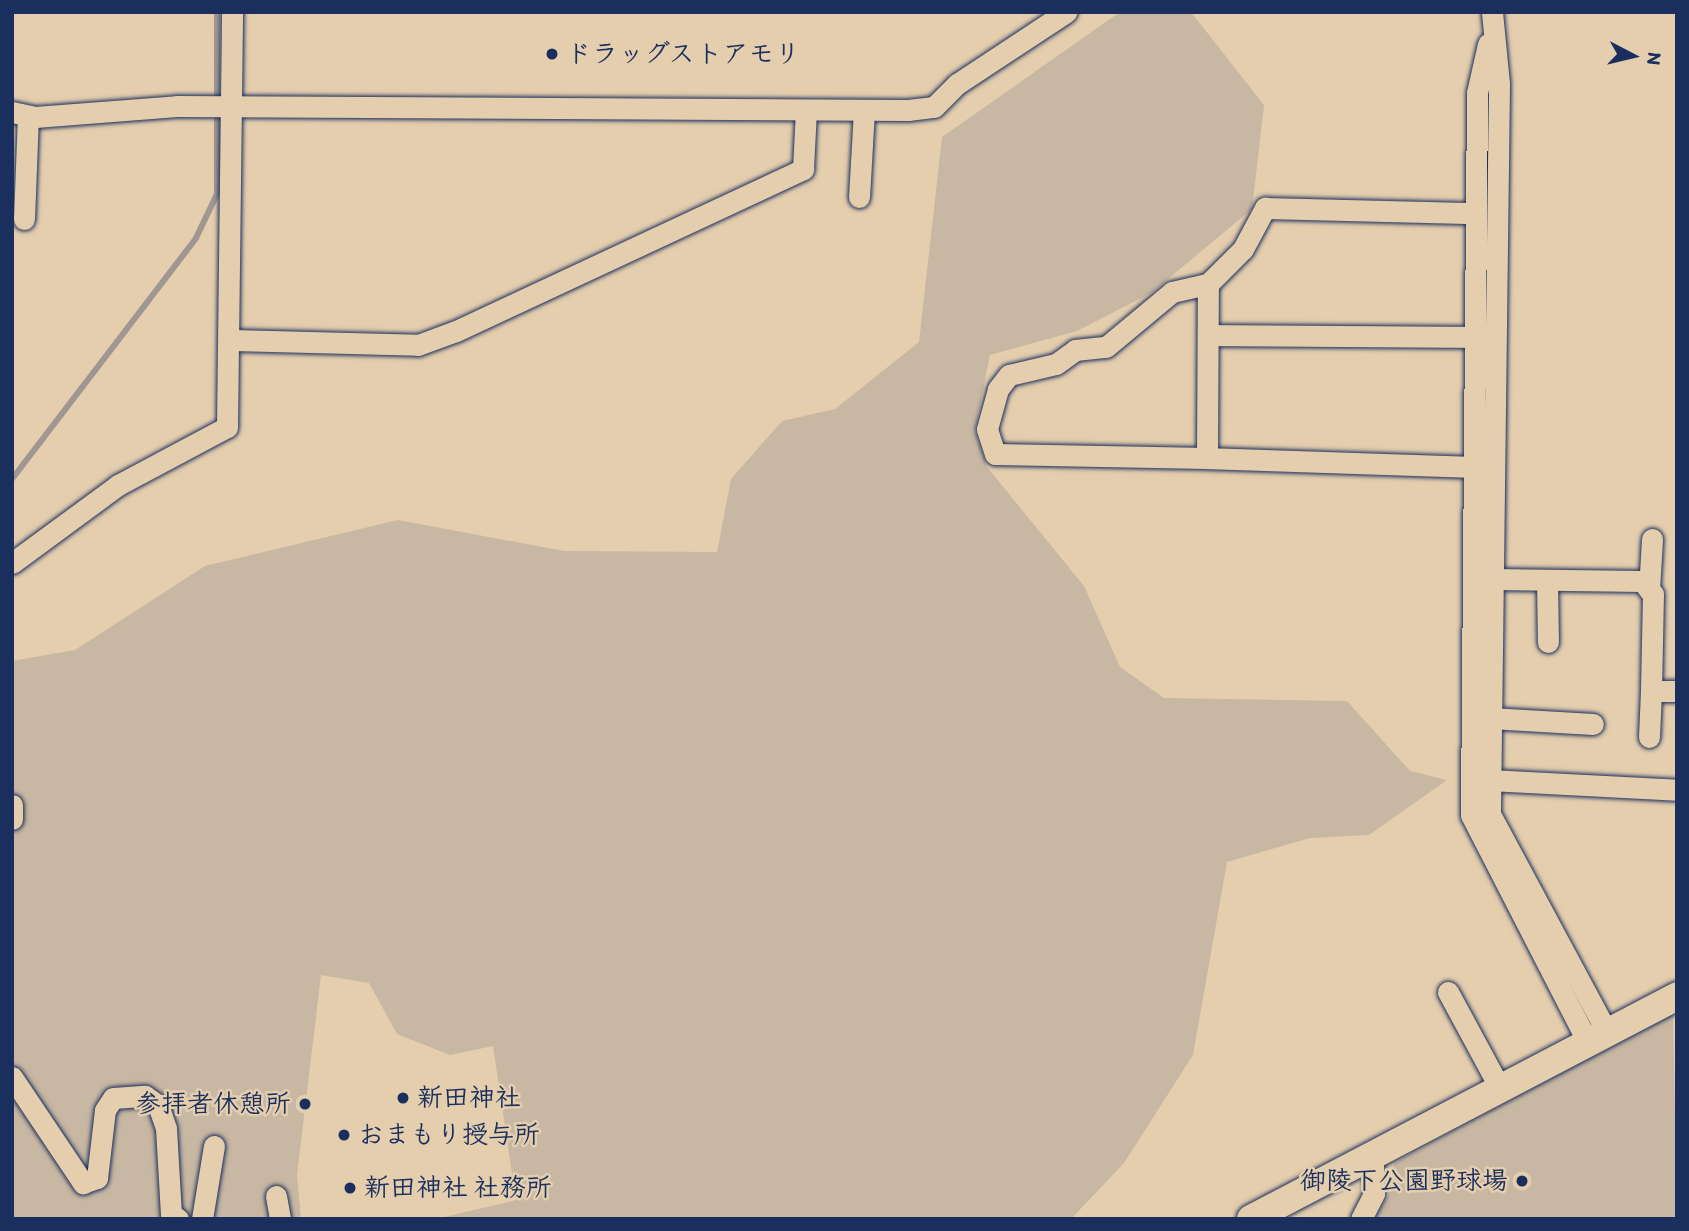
<!DOCTYPE html>
<html>
<head>
<meta charset="utf-8">
<style>
	body { margin:0 }
	#map { position:relative; width:1689px; height:1231px; overflow:hidden; background:#e5ceae; font-family:Itim,"Klee One",sans-serif }
	div>[style] { position:absolute }
	.green>* { inset:0; background:#c8b7a2 }
	.stream>* { height:6px; margin:-3px; padding:0 3px; transform-origin:3px; border-radius:3px; background:#a09793 }
	.roads { filter:drop-shadow(0 0 2px #1b2f5e) drop-shadow(0 0 2px #1b2f5e) }
	.minor>* { height:21px; margin:-10.5px; padding:0 10.5px; transform-origin:10.5px; border-radius:10.5px; background:#e5ceae }
	.tertiary>* { height:28px; margin:-14px; padding:0 14px; transform-origin:14px; border-radius:14px; background:#e5ceae }
	.dots>* { width:19px; height:19px; translate:-50% -50%; box-sizing:border-box; border:4px solid #e5ceae; border-radius:50% }
	span { translate:-50% -50%; white-space:nowrap; text-align:center; line-height:1.15; -webkit-text-stroke:5px #e5ceae; paint-order:stroke }
	.poi-label { font-size:26px; color:#1b2f5e; font-weight:700 }
	.left { translate:0 -50%; text-align:left }
	.right { translate:-100% -50%; text-align:right }
	.frame { position:absolute; inset:0; border:14px solid #1b2f5e; pointer-events:none }
	.north { position:absolute; left:1598px; top:21px; width:70px; height:70px; -webkit-text-stroke:5px #e5ceae; paint-order:stroke; rotate:97deg; font-size:19px; font-weight:700; line-height:28px; text-align:center; color:#1b2f5e }
	.north::after { content:''; display:block; margin:auto; width:24px; height:32px; background:#1b2f5e; clip-path:polygon(50% 0,100% 100%,50% 72%,0 100%) }
</style>
</head>
<body>
<div id="map">
	<div class="green">
		<div style="clip-path:polygon(1120px 12px,1191px 12px,1264px 105px,1252px 209px,1151px 293px,1077px 331px,990px 355px,975px 430px,987px 467px,1084px 586px,1120px 667px,1164px 698px,1347px 701px,1410px 771px,1447px 780px,1369px 835px,1310px 838px,1227px 862px,1193px 1055px,1124px 1163px,1071px 1219px,436px 1219px,516px 1200px,493px 1046px,450px 1055px,397px 1034px,369px 983px,321px 975px,297px 1175px,301px 1219px,12px 1219px,12px 661px,75px 650px,205px 566px,398px 520px,564px 551px,717px 552px,731px 479px,782px 421px,835px 409px,919px 342px,942px 137px)"></div>
		<div style="clip-path:polygon(1673px 1012px,1677px 1219px,1374px 1219px,1390px 1192px,1394px 1163px)"></div>
	</div>
	<div class="stream">
		<div style="left:12px;top:479px;width:303px;rotate:-52.6deg"></div>
		<div style="left:196px;top:238px;width:49px;rotate:-64.5deg"></div>
		<div style="left:217px;top:194px;width:182px;rotate:-90deg"></div>
	</div>
	<div class="roads">
		<div class="minor">
			<div style="left:1492px;top:12px;width:72px;rotate:84.4deg"></div>
			<div style="left:1499px;top:84px;width:730px;rotate:90.71deg"></div>
			<div style="left:1490px;top:814px;width:247px;rotate:61.8deg"></div>
			<div style="left:1488px;top:44px;width:50px;rotate:102.7deg"></div>
			<div style="left:1477px;top:93px;width:722px;rotate:90.48deg"></div>
			<div style="left:1471px;top:815px;width:254px;rotate:62.8deg"></div>
			<div style="left:12px;top:112px;width:24px;rotate:12deg"></div>
			<div style="left:35px;top:117px;width:142px;rotate:-4.4deg"></div>
			<div style="left:177px;top:106px;width:731px;rotate:0.31deg"></div>
			<div style="left:908px;top:110px;width:26px;rotate:-7deg"></div>
			<div style="left:934px;top:107px;width:33px;rotate:-45deg"></div>
			<div style="left:957px;top:84px;width:131px;rotate:-33.4deg"></div>
			<div style="left:859px;top:197px;width:87px;rotate:-86.7deg"></div>
			<div style="left:24px;top:219px;width:103px;rotate:-87.8deg"></div>
			<div style="left:1208px;top:335px;width:266px;rotate:0.4deg"></div>
			<div style="left:232px;top:340px;width:186px;rotate:1.5deg"></div>
			<div style="left:418px;top:345px;width:40px;rotate:-20.2deg"></div>
			<div style="left:456px;top:331px;width:383px;rotate:-25deg"></div>
			<div style="left:803px;top:169px;width:59px;rotate:-87.1deg"></div>
			<div style="left:1207px;top:458px;width:212px;rotate:-178.9deg"></div>
			<div style="left:995px;top:454px;width:26px;rotate:-108deg"></div>
			<div style="left:987px;top:429px;width:41px;rotate:-74.6deg"></div>
			<div style="left:998px;top:389px;width:18px;rotate:-52deg"></div>
			<div style="left:1009px;top:375px;width:48px;rotate:-13.2deg"></div>
			<div style="left:1056px;top:364px;width:24px;rotate:-36deg"></div>
			<div style="left:1075px;top:350px;width:31px;rotate:-6deg"></div>
			<div style="left:1106px;top:347px;width:86px;rotate:-39.8deg"></div>
			<div style="left:1172px;top:292px;width:37px;rotate:-13deg"></div>
			<div style="left:1472px;top:467px;width:265px;rotate:-178.1deg"></div>
			<div style="left:1207px;top:458px;width:174px;rotate:-89.7deg"></div>
			<div style="left:1208px;top:284px;width:49px;rotate:-45deg"></div>
			<div style="left:1243px;top:249px;width:47px;rotate:-61.8deg"></div>
			<div style="left:1265px;top:208px;width:211px;rotate:1.4deg"></div>
			<div style="left:12px;top:563px;width:132px;rotate:-36.3deg"></div>
			<div style="left:118px;top:485px;width:123px;rotate:-28deg"></div>
			<div style="left:227px;top:427px;width:415px;rotate:-89.3deg"></div>
			<div style="left:1492px;top:579px;width:150px;rotate:0.8deg"></div>
			<div style="left:1642px;top:581px;width:17px;rotate:50deg"></div>
			<div style="left:1653px;top:594px;width:97px;rotate:91.2deg"></div>
			<div style="left:1651px;top:691px;width:26px"></div>
			<div style="left:1547px;top:580px;width:62px;rotate:89.1deg"></div>
			<div style="left:1649px;top:590px;width:51px;rotate:-86.6deg"></div>
			<div style="left:1490px;top:718px;width:103px;rotate:3.3deg"></div>
			<div style="left:1649px;top:737px;width:46px;rotate:-87.5deg"></div>
			<div style="left:1489px;top:780px;width:188px;rotate:3deg"></div>
			<div style="left:12px;top:805px;width:14px;rotate:90deg"></div>
			<div style="left:1448px;top:992px;width:109px;rotate:61.6deg"></div>
			<div style="left:12px;top:1077px;width:128px;rotate:56.2deg"></div>
			<div style="left:83px;top:1183px;width:15px;rotate:-20deg"></div>
			<div style="left:97px;top:1178px;width:68px;rotate:-83.3deg"></div>
			<div style="left:105px;top:1110px;width:14px;rotate:-56deg"></div>
			<div style="left:113px;top:1098px;width:32px;rotate:-4deg"></div>
			<div style="left:145px;top:1096px;width:16px;rotate:35deg"></div>
			<div style="left:158px;top:1105px;width:24px;rotate:71deg"></div>
			<div style="left:166px;top:1128px;width:86px;rotate:86.7deg"></div>
			<div style="left:171px;top:1214px;width:9px;rotate:36deg"></div>
			<div style="left:276px;top:1196px;width:23px;rotate:80deg"></div>
			<div style="left:202px;top:1219px;width:74px;rotate:-80.7deg"></div>
			<div style="left:1361px;top:1219px;width:29px;rotate:-63deg"></div>
			<div style="left:1374px;top:1193px;width:36px;rotate:-92deg"></div>
		</div>
		<div class="tertiary">
			<div style="left:1251px;top:1219px;width:481px;rotate:-27.6deg"></div>
		</div>
	</div>
	<div class="dots">
		<div style="left:552px;top:54px;background:#1b2f5e"></div>
		<div style="left:403px;top:1098px;background:#1b2f5e"></div>
		<div style="left:305px;top:1104px;background:#1b2f5e"></div>
		<div style="left:344px;top:1135px;background:#1b2f5e"></div>
		<div style="left:1522px;top:1181px;background:#1b2f5e"></div>
		<div style="left:350px;top:1188px;background:#1b2f5e"></div>
	</div>
	<div class="poi-label">
		<span class="left" style="left:566px;top:54px">ドラッグストアモリ</span>
		<span class="left" style="left:417px;top:1098px">新田神社</span>
		<span class="right" style="left:291px;top:1104px">参拝者休憩所</span>
		<span class="left" style="left:358px;top:1135px">おまもり授与所</span>
		<span class="right" style="left:1508px;top:1181px">御陵下公園野球場</span>
		<span class="left" style="left:364px;top:1188px">新田神社 社務所</span>
	</div>
	<div class="frame"></div>
	<div class="north">N</div>
</div>
</body>
</html>
